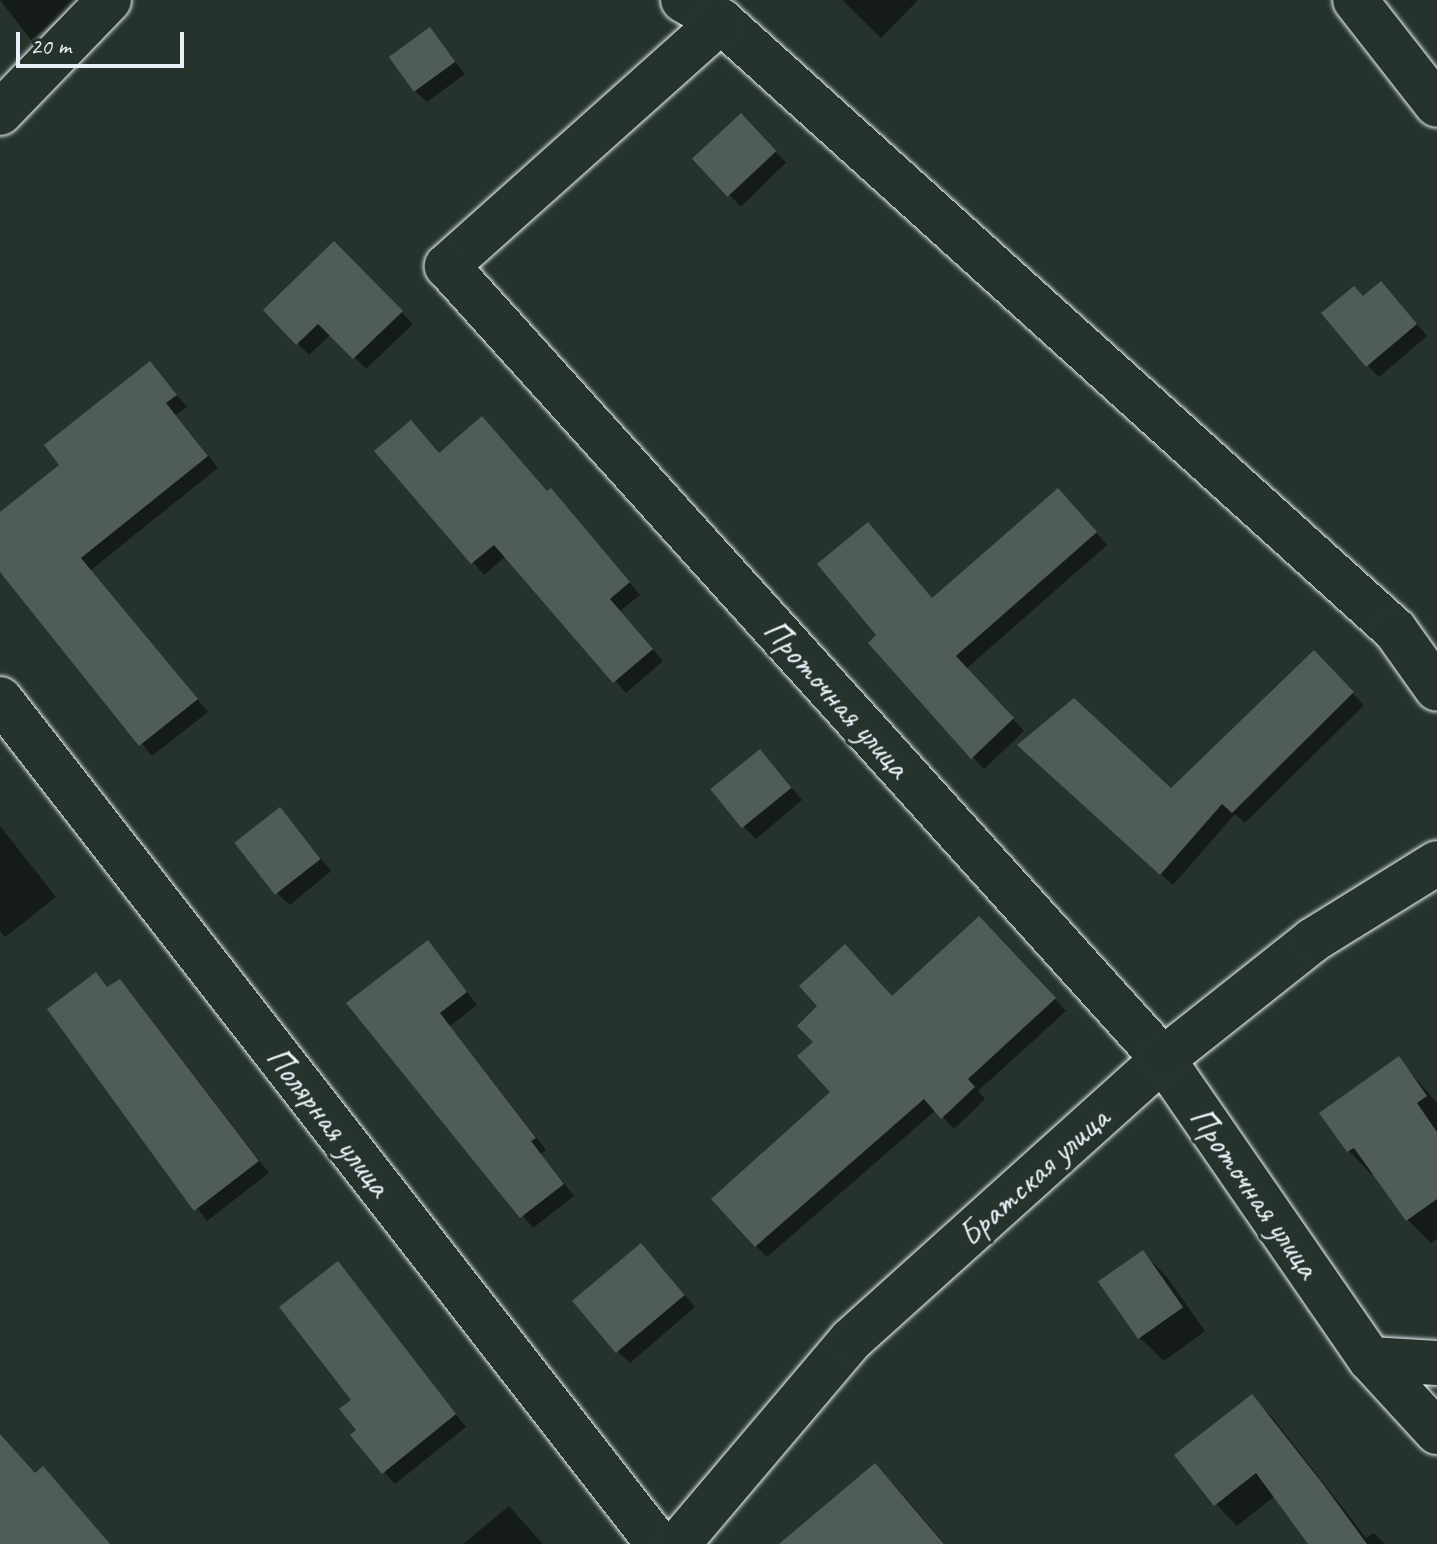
<!DOCTYPE html>
<html>
<head>
<meta charset="utf-8">
<style>
	body { margin:0 }
	#map { position:relative; width:1437px; height:1544px; overflow:hidden; background:#26332d; font-family:Caveat,sans-serif }
	div>[style] { position:absolute }
	.shadow>* { inset:0; background:#0007; transform-origin:0 0 }
	.building>* { inset:0; background:#505c59; transform-origin:0 0 }
	.roads { filter:drop-shadow(0 0 2px #e8f1f8) drop-shadow(0 0 2px #e8f1f8) }
	.minor>* { height:44px; margin:-22px; padding:0 22px; transform-origin:22px; border-radius:22px; background:#26332d }
	.major>* { height:44px; margin:-22px; padding:0 22px; transform-origin:22px; border-radius:22px; background:#26332d }
	span { translate:-50% -50%; white-space:nowrap; text-align:center; line-height:1.15; -webkit-text-stroke:7px #26332d; paint-order:stroke }
	.street-label { font-size:34px; color:#e8f1f8 }
	.scale { position:absolute; left:16px; top:32px; width:168px; height:36px; box-sizing:border-box; border:4px solid #e8f1f8; border-top:0; padding-left:10px; font-size:24px; line-height:28px; white-space:nowrap; color:#e8f1f8; -webkit-text-stroke:6px #26332d; paint-order:stroke }
</style>
</head>
<body>
<div id="map">
	<div class="shadow">
		<div style="clip-path:polygon(0 0,81px 0,31px 40px)"></div>
		<div style="clip-path:polygon(842px 0,918px 0,881px 38px)"></div>
		<div style="clip-path:polygon(430px 29px,465px 74px,427px 102px,415px 91px)"></div>
		<div style="left:741px;top:116px;width:65px;height:63px;rotate:46deg"></div>
		<div style="clip-path:polygon(334px 244px,413px 324px,366px 369px,331px 334px,309px 355px,266px 310px)"></div>
		<div style="clip-path:polygon(1392px 295px,1427px 336px,1379px 377px,1367px 365px,1363px 298px)"></div>
		<div style="clip-path:polygon(150px 364px,187px 407px,176px 415px,218px 468px,91px 570px,208px 712px,152px 756px,0 568px,0 515px,62px 465px)"></div>
		<div style="clip-path:polygon(377px 451px,440px 455px,562px 503px,640px 595px,620px 611px,663px 661px,626px 693px,506px 556px,484px 575px)"></div>
		<div style="clip-path:polygon(1070px 502px,1107px 545px,966px 669px,1024px 731px,984px 769px,870px 643px)"></div>
		<div style="clip-path:polygon(1314px 653px,1364px 705px,1245px 823px,1235px 814px,1173px 885px,1031px 757px,1171px 791px)"></div>
		<div style="clip-path:polygon(771px 763px,802px 800px,756px 839px,744px 827px)"></div>
		<div style="clip-path:polygon(291px 822px,331px 871px,290px 905px,278px 894px)"></div>
		<div style="clip-path:polygon(0 826px,56px 897px,5px 937px,0 931px)"></div>
		<div style="clip-path:polygon(991px 930px,1066px 1011px,978px 1091px,985px 1099px,954px 1129px,936px 1110px,767px 1257px,756px 1246px,833px 1092px,815px 1043px,820px 1006px,892px 998px)"></div>
		<div style="clip-path:polygon(428px 943px,477px 1005px,450px 1026px,546px 1150px,541px 1154px,574px 1196px,533px 1228px,349px 1003px)"></div>
		<div style="clip-path:polygon(96px 975px,109px 989px,120px 981px,131px 993px,269px 1173px,207px 1221px,50px 1009px)"></div>
		<div style="clip-path:polygon(1399px 1059px,1437px 1103px,1437px 1239px,1431px 1243px,1408px 1220px,1374px 1173px,1372px 1175px,1349px 1151px,1322px 1114px)"></div>
		<div style="clip-path:polygon(1142px 1252px,1166px 1276px,1205px 1331px,1164px 1361px,1140px 1338px)"></div>
		<div style="clip-path:polygon(653px 1257px,695px 1307px,630px 1363px,618px 1352px)"></div>
		<div style="clip-path:polygon(338px 1264px,466px 1427px,395px 1484px,384px 1472px,359px 1430px)"></div>
		<div style="clip-path:polygon(1252px 1397px,1273px 1418px,1366px 1538px,1374px 1533px,1385px 1544px,1311px 1544px,1275px 1496px,1237px 1526px,1216px 1504px)"></div>
		<div style="clip-path:polygon(875px 1465px,898px 1489px,945px 1544px,804px 1544px)"></div>
		<div style="clip-path:polygon(509px 1506px,543px 1544px,463px 1544px)"></div>
	</div>
	<div class="building">
		<div style="left:430px;top:27px;width:43px;height:51px;rotate:54deg"></div>
		<div style="left:741px;top:113px;width:52px;height:67px;rotate:47deg"></div>
		<div style="clip-path:polygon(334px 241px,403px 311px,353px 359px,318px 324px,296px 345px,263px 310px)"></div>
		<div style="clip-path:polygon(1381px 281px,1417px 324px,1366px 367px,1321px 313px,1354px 286px,1363px 296px)"></div>
		<div style="clip-path:polygon(150px 361px,177px 395px,166px 403px,208px 456px,81px 558px,198px 699px,139px 746px,0 572px,0 512px,59px 465px,44px 445px)"></div>
		<div style="clip-path:polygon(482px 416px,547px 491px,551px 488px,630px 582px,610px 599px,653px 649px,613px 683px,494px 545px,471px 564px,374px 451px,411px 420px,439px 453px)"></div>
		<div style="clip-path:polygon(1058px 488px,1097px 532px,956px 656px,1014px 718px,971px 759px,868px 643px,876px 635px,817px 564px,868px 522px,932px 598px)"></div>
		<div style="clip-path:polygon(1314px 650px,1354px 692px,1232px 813px,1222px 804px,1160px 875px,1017px 745px,1074px 698px,1171px 788px)"></div>
		<div style="left:760px;top:749px;width:50px;height:64px;rotate:51deg"></div>
		<div style="left:280px;top:807px;width:66px;height:58px;rotate:52deg"></div>
		<div style="clip-path:polygon(979px 916px,1056px 998px,968px 1079px,975px 1087px,941px 1119px,924px 1099px,755px 1247px,711px 1199px,830px 1092px,797px 1056px,813px 1042px,797px 1026px,817px 1006px,799px 986px,845px 944px,892px 996px)"></div>
		<div style="clip-path:polygon(428px 940px,467px 992px,440px 1013px,536px 1138px,531px 1141px,564px 1184px,520px 1218px,346px 1003px)"></div>
		<div style="clip-path:polygon(96px 972px,107px 987px,120px 979px,259px 1161px,194px 1211px,47px 1009px)"></div>
		<div style="clip-path:polygon(1399px 1056px,1427px 1096px,1417px 1103px,1437px 1132px,1437px 1199px,1406px 1221px,1354px 1148px,1347px 1152px,1319px 1113px)"></div>
		<div style="left:641px;top:1243px;width:68px;height:90px;rotate:50deg"></div>
		<div style="left:1143px;top:1250px;width:70px;height:55px;rotate:55deg"></div>
		<div style="clip-path:polygon(338px 1261px,456px 1414px,382px 1474px,350px 1435px,356px 1430px,339px 1409px,351px 1400px,279px 1307px)"></div>
		<div style="clip-path:polygon(1252px 1394px,1323px 1484px,1367px 1544px,1308px 1544px,1256px 1473px,1214px 1506px,1174px 1455px)"></div>
		<div style="clip-path:polygon(0 1434px,35px 1473px,43px 1466px,110px 1544px,0 1544px)"></div>
		<div style="clip-path:polygon(875px 1463px,944px 1544px,779px 1544px)"></div>
	</div>
	<div class="roads">
		<div class="minor">
			<div style="left:683px;top:0;width:43px;rotate:28.9deg"></div>
			<div style="left:721px;top:21px;width:908px;rotate:42.1deg"></div>
			<div style="left:1395px;top:630px;width:72px;rotate:54.6deg"></div>
			<div style="left:721px;top:21px;width:368px;rotate:138.2deg"></div>
			<div style="left:447px;top:266px;width:1068px;rotate:47.92deg"></div>
			<div style="left:1163px;top:1059px;width:364px;rotate:55.4deg"></div>
			<div style="left:1370px;top:1359px;width:99px;rotate:47.5deg"></div>
			<div style="left:0;top:113px;width:157px;rotate:-46deg"></div>
			<div style="left:0;top:699px;width:1071px;rotate:52.09deg"></div>
			<div style="left:1370px;top:1359px;width:67px;rotate:3.4deg"></div>
			<div style="left:678px;top:1544px;width:267px;rotate:-49.7deg"></div>
			<div style="left:851px;top:1340px;width:420px;rotate:-42deg"></div>
			<div style="left:1163px;top:1059px;width:191px;rotate:-38.4deg"></div>
			<div style="left:1313px;top:940px;width:146px;rotate:-31.8deg"></div>
		</div>
		<div class="major">
			<div style="left:1355px;top:0;width:133px;rotate:52deg"></div>
		</div>
	</div>
	<div class="street-label">
		<span style="left:837px;top:698px;rotate:48deg">Проточная улица</span>
		<span style="left:329px;top:1121px;rotate:52deg">Полярная улица</span>
		<span style="left:1033px;top:1176px;rotate:-42deg">Братская улица</span>
		<span style="left:1255px;top:1192px;rotate:55deg">Проточная улица</span>
	</div>
	<div class="scale">20 m</div>
</div>
</body>
</html>
